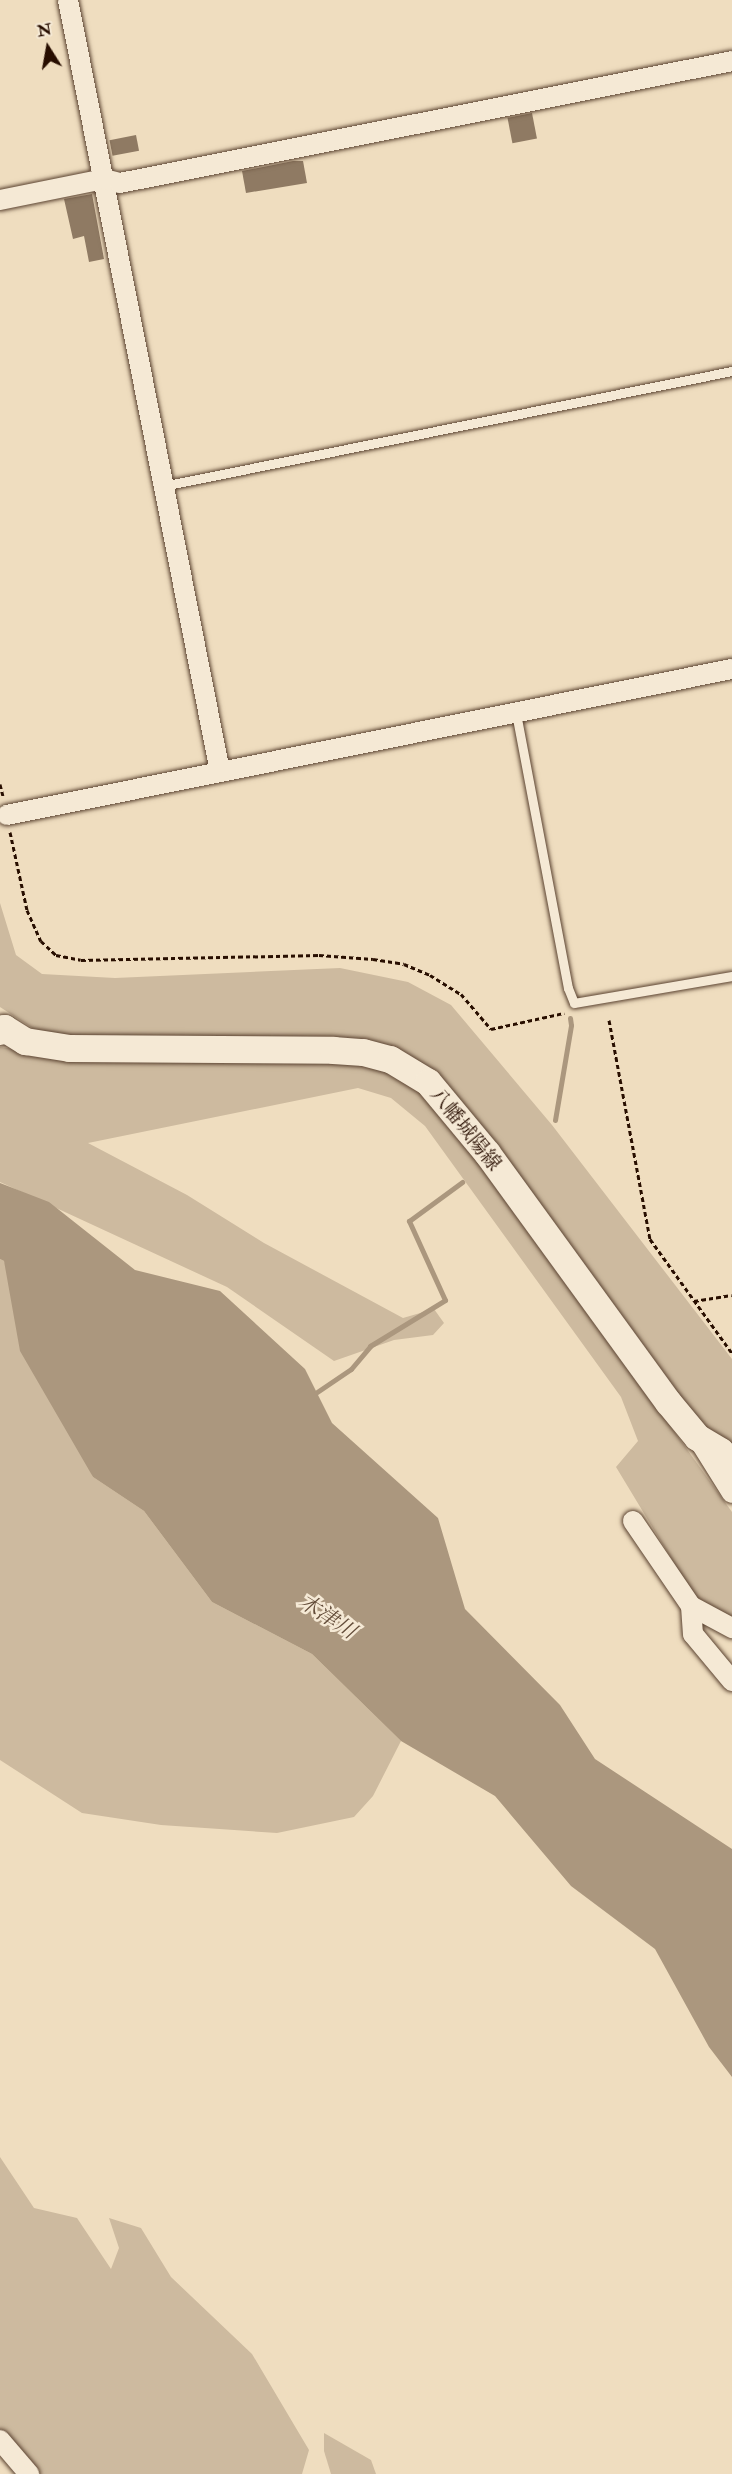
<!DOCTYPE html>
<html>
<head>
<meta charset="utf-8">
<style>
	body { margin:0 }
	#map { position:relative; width:732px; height:2474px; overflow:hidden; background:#efddbf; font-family:"IM FELL Double Pica","Noto Serif JP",serif }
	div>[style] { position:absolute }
	.green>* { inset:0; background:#cdba9f }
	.water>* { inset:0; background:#ab977e }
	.stream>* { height:5px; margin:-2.5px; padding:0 2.5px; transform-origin:2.5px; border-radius:2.5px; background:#ab977e }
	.building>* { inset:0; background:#8f7a63; transform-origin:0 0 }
	.path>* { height:3px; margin-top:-1.5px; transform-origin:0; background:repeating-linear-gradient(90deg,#280e00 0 4.5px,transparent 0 7.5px) }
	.roads { filter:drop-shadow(0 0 2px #5a4230) drop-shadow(0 0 2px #5a4230) }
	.lane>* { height:9px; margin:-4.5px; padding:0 4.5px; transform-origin:4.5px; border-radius:4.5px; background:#f5e9d5 }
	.street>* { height:20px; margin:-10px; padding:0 10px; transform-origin:10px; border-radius:10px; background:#f5e9d5 }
	.secondary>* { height:27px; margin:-13.5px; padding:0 13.5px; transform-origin:13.5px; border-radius:13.5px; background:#f5e9d5 }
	span { translate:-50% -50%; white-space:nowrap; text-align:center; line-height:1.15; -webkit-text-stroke:5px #f5e9d5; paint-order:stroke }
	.street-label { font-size:20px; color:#280e00 }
	.water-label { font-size:21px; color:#634c39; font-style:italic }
	.north { position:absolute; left:18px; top:18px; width:60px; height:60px; -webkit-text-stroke:4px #f5e9d5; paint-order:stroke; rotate:349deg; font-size:16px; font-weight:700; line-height:24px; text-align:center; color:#280e00 }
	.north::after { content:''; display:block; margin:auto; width:21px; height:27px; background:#280e00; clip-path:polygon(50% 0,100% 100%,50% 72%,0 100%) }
</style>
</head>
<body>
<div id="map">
	<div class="green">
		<div style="clip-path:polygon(0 903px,16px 955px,42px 974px,115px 978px,340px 968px,408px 982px,451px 1005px,552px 1125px,732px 1359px,732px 1456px,673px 1396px,495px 1152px,381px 1049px,65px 1038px,34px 1029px,0 1007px)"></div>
		<div style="clip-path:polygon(0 1047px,67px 1057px,368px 1062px,413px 1084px,479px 1160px,732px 1512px,732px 1617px,694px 1596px,616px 1467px,638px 1441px,621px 1397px,425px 1126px,391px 1098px,358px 1088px,88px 1143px,187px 1195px,264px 1243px,403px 1318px,434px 1309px,444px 1323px,433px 1335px,394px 1340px,334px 1361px,227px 1287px,0 1182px)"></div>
		<div style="clip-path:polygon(0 1259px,4px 1261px,93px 1477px,144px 1511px,212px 1602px,312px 1654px,401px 1741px,373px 1796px,354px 1817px,277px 1833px,161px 1825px,82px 1813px,0 1760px)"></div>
		<div style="clip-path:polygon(0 2157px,34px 2208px,77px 2218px,111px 2269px,119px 2248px,109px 2218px,141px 2228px,171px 2277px,252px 2354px,309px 2450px,302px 2474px,40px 2474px,29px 2458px,0 2438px)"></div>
		<div style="clip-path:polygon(324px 2433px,371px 2460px,376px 2474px,331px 2474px,324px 2451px)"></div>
	</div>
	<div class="water">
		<div style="clip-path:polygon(0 1183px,49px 1202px,135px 1270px,220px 1291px,305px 1369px,332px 1423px,438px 1518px,465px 1609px,560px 1705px,595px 1759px,732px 1849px,732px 2077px,709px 2047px,655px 1949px,571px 1886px,495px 1796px,401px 1741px,312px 1654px,212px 1602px,144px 1511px,93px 1477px,20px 1351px,4px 1261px,0 1259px)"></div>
	</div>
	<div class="stream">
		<div style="left:555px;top:1120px;width:96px;rotate:-80.4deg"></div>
		<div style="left:571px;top:1025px;width:7px;rotate:-98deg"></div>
		<div style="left:317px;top:1392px;width:41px;rotate:-34.1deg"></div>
		<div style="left:351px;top:1369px;width:30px;rotate:-50deg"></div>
		<div style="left:370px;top:1346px;width:88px;rotate:-31.5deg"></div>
		<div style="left:445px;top:1300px;width:87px;rotate:-114.5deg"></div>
		<div style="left:409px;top:1221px;width:66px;rotate:-36.3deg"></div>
	</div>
	<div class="building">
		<div style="left:532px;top:113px;width:26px;height:25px;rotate:79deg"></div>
		<div style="left:136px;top:135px;width:16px;height:27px;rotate:79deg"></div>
		<div style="clip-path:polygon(293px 161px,303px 161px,307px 183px,246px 193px,242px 171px)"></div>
		<div style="clip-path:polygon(92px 194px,104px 259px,89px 262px,84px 236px,73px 239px,64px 199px)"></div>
	</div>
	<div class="path">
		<div style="left:0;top:784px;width:12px;rotate:76deg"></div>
		<div style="left:10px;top:832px;width:80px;rotate:77.7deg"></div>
		<div style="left:27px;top:910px;width:34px;rotate:66deg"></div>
		<div style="left:41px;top:941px;width:21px;rotate:43deg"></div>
		<div style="left:56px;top:955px;width:25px;rotate:11deg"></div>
		<div style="left:81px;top:960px;width:238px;rotate:-1.2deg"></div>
		<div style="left:319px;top:955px;width:54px;rotate:4.2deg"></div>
		<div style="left:373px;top:959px;width:31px;rotate:9deg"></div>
		<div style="left:404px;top:964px;width:28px;rotate:23deg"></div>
		<div style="left:430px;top:975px;width:36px;rotate:32deg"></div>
		<div style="left:461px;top:994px;width:46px;rotate:49.4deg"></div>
		<div style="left:491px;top:1029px;width:75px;rotate:-12.4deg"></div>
		<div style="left:609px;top:1020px;width:223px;rotate:79.4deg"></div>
		<div style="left:650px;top:1239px;width:140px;rotate:54.3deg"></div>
		<div style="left:694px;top:1301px;width:38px;rotate:-9deg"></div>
	</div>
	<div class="roads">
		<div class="lane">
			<div style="left:163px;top:486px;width:581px;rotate:-11.43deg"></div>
			<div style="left:516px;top:713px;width:280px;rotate:79.3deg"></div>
			<div style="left:568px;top:988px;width:16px;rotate:68deg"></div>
			<div style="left:574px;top:1003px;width:160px;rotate:-9.7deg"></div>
		</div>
		<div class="street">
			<div style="left:68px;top:0;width:787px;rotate:78.86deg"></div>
			<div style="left:0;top:200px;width:106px;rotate:-11.4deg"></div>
			<div style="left:104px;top:179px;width:16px;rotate:14deg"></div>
			<div style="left:120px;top:183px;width:624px;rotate:-11.27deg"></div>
			<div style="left:7px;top:815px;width:740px;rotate:-11.39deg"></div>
			<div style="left:700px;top:1442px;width:60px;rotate:57.9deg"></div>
			<div style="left:633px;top:1521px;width:103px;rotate:55.7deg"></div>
			<div style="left:691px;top:1606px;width:28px;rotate:86deg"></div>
			<div style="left:693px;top:1634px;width:61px;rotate:50.3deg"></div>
			<div style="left:691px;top:1606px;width:47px;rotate:28.2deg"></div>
			<div style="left:0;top:2440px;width:45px;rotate:49.5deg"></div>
		</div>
		<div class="secondary">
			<div style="left:0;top:1031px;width:5px;rotate:-37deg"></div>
			<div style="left:4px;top:1028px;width:25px;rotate:32deg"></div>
			<div style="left:25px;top:1041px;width:45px;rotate:9deg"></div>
			<div style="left:69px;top:1048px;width:264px;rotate:0.4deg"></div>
			<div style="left:333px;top:1050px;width:30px;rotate:4deg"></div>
			<div style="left:363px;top:1052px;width:28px;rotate:15deg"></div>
			<div style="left:390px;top:1059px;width:44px;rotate:31.2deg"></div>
			<div style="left:428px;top:1082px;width:92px;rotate:50.3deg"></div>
			<div style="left:487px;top:1153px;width:308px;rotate:54deg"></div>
			<div style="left:668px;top:1402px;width:45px;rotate:50.4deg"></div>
			<div style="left:697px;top:1437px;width:27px;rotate:31deg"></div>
			<div style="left:720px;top:1451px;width:17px;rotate:45deg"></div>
		</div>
	</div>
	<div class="street-label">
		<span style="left:466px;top:1129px;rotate:51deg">八幡城陽線</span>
	</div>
	<div class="water-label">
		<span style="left:327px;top:1617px;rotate:33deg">木津川</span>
	</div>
	<div class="north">N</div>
</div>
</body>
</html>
